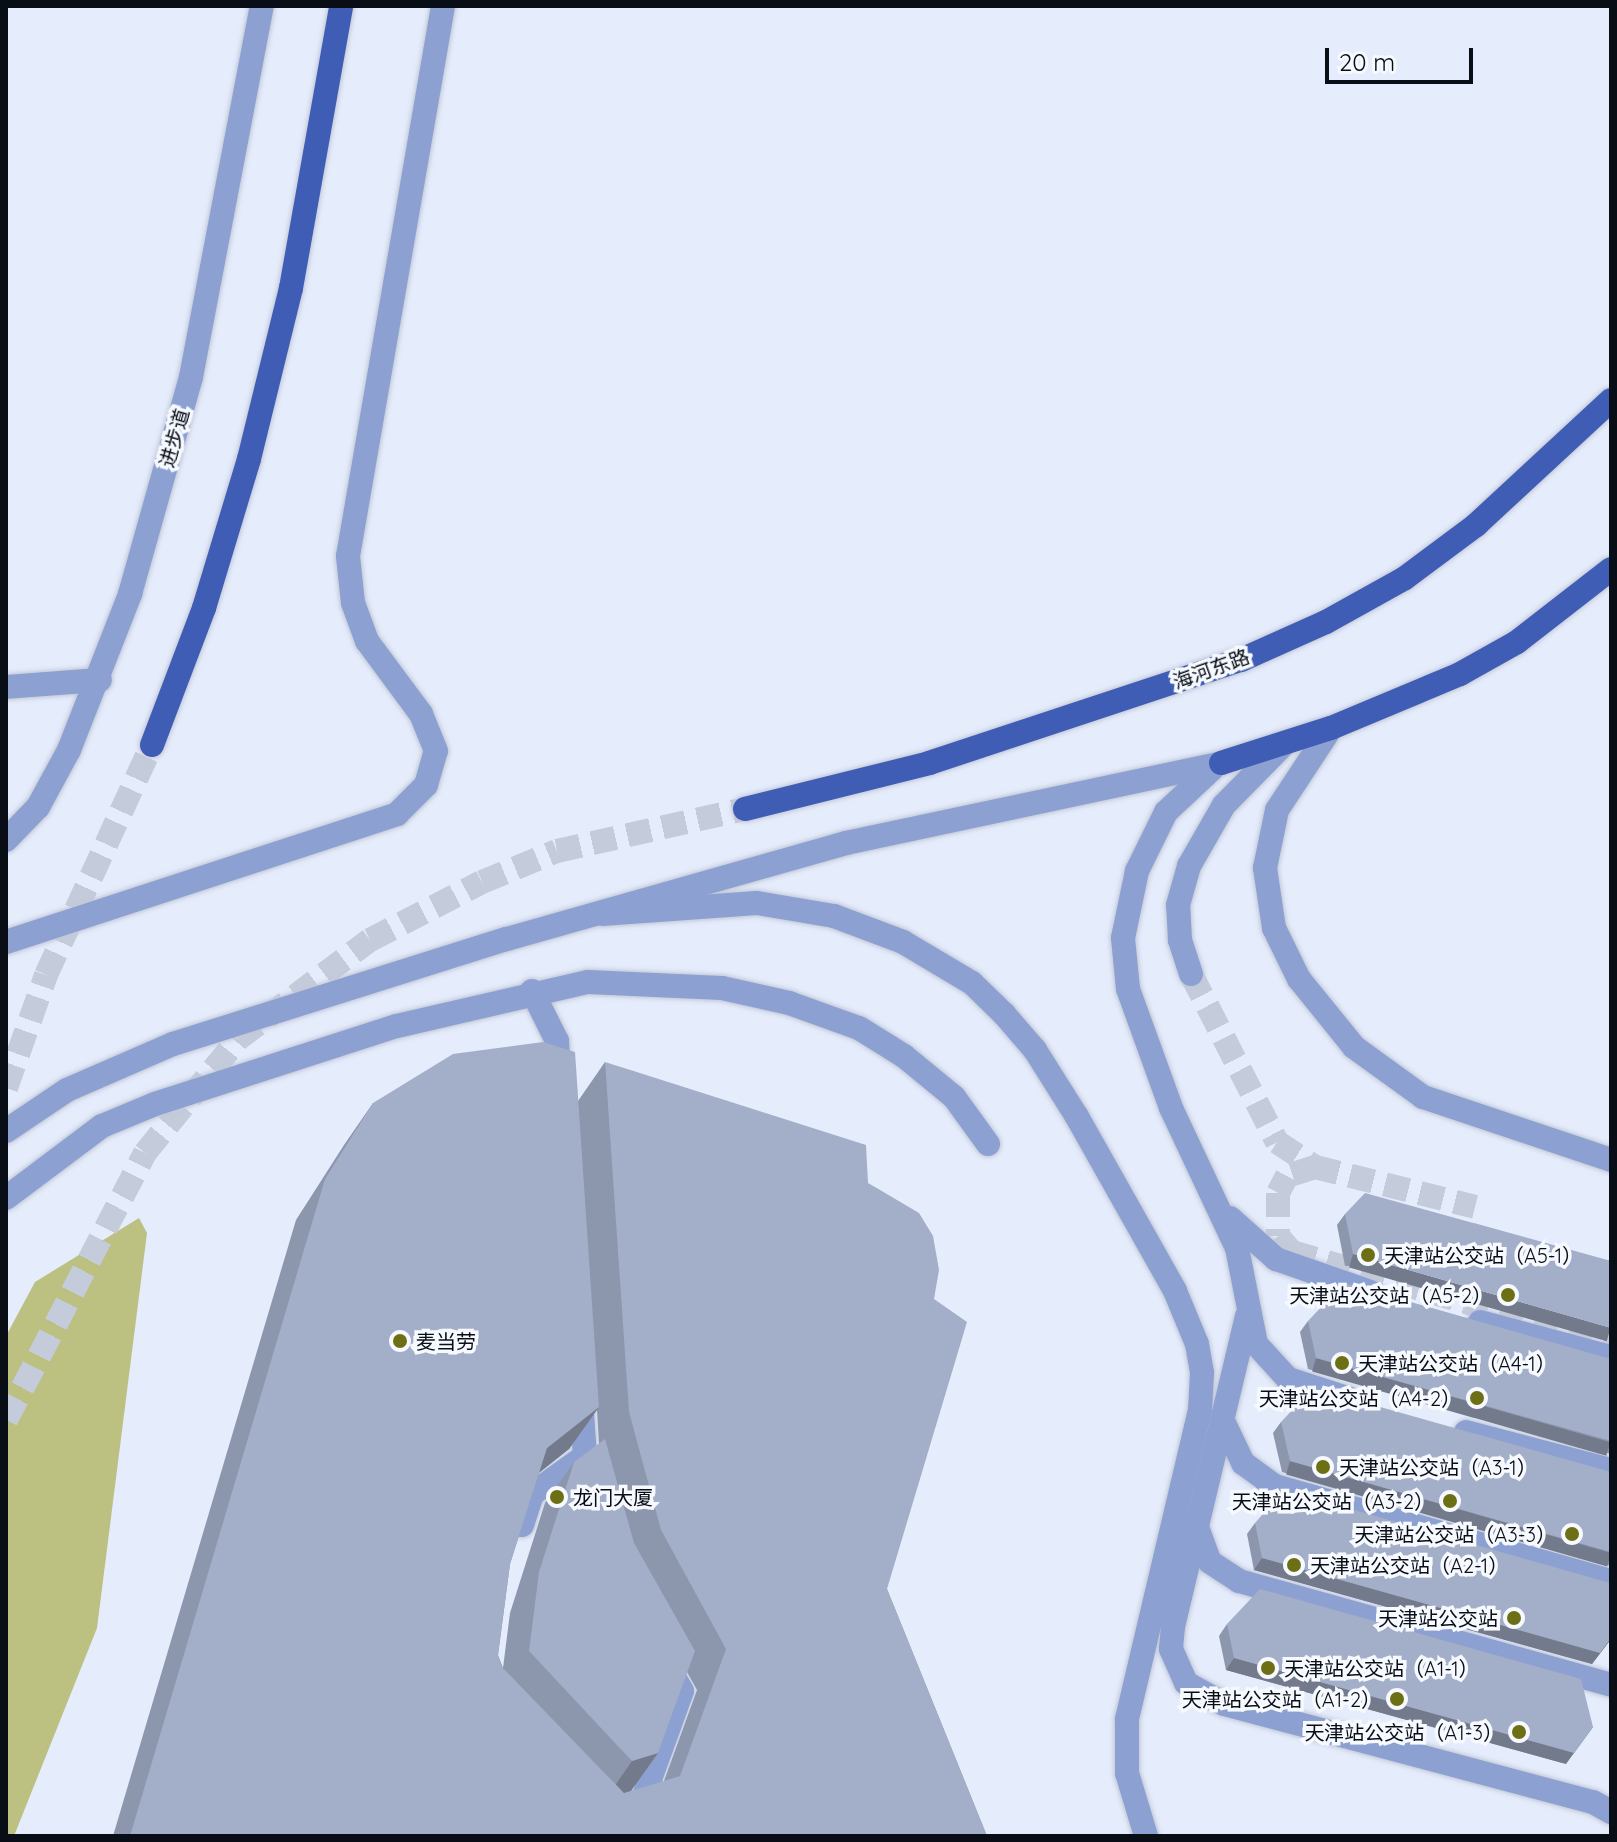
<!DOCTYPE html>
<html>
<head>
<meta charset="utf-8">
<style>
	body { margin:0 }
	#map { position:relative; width:1617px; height:1842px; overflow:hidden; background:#e5ecfc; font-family:Quicksand,"Noto Sans SC",sans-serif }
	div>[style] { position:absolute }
	.green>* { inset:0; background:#bcc081 }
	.minor-tunnel>* { height:24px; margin-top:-12px; transform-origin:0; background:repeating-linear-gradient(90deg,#c4cbda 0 24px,transparent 0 36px) }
	.major-tunnel>* { height:24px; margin-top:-12px; transform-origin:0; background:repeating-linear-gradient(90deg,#c4cbda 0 24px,transparent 0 36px) }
	.roads { filter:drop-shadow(0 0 2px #c2c8d7) drop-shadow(0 0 2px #c2c8d7) }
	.minor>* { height:24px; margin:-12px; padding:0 12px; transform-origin:12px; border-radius:12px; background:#8ca1d2 }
	.major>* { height:24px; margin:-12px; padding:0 12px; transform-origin:12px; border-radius:12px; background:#405db6 }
	.wall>* { inset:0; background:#8c96ac }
	.shaded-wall>* { inset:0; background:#727a8c; transform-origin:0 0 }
	.building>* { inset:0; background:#a3aec8 }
	.dots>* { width:22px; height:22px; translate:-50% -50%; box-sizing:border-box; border:4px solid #f6f9fe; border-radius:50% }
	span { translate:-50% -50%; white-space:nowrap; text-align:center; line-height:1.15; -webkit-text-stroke:7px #f6f9fe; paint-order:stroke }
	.street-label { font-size:20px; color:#090d16 }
	.poi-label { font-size:20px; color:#090d16 }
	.left { translate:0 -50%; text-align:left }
	.right { translate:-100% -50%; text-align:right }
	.frame { position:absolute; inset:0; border:8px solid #090d16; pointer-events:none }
	.scale { position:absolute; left:1325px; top:48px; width:148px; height:36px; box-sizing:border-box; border:4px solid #090d16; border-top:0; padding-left:10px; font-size:24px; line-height:28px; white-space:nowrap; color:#090d16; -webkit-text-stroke:6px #f6f9fe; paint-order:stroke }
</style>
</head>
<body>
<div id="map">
	<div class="green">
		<div style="clip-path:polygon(139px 1218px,147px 1233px,97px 1628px,14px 1836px,6px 1836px,6px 1336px,35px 1282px)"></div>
	</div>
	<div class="minor-tunnel">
		<div style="left:1191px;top:974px;width:189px;rotate:62.9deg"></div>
		<div style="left:1277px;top:1142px;width:45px;rotate:33.3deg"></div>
		<div style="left:1315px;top:1167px;width:165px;rotate:14deg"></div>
		<div style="left:1315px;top:1167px;width:29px;rotate:162deg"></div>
		<div style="left:1287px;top:1176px;width:19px;rotate:118deg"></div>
		<div style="left:1278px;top:1193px;width:43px;rotate:90deg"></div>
		<div style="left:1278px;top:1236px;width:21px;rotate:49deg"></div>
		<div style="left:1292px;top:1252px;width:332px;rotate:16.1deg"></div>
	</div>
	<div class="major-tunnel">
		<div style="left:6px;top:1088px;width:120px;rotate:-70.5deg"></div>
		<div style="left:46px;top:975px;width:253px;rotate:-65.3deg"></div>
		<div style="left:6px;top:1420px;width:301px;rotate:-62.5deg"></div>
		<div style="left:145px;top:1153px;width:147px;rotate:-50.8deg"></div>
		<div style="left:238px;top:1039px;width:165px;rotate:-36.9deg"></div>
		<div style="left:370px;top:940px;width:126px;rotate:-27.4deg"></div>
		<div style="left:482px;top:882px;width:81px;rotate:-22.5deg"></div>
		<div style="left:557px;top:851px;width:193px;rotate:-12.6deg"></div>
	</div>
	<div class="roads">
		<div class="minor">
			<div style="left:6px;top:687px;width:94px;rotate:-4.3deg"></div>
			<div style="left:1331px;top:728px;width:98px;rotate:123.4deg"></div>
			<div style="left:1277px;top:810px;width:59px;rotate:101.7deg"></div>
			<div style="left:1265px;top:868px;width:61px;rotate:81.5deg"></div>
			<div style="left:1274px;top:928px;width:57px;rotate:63.9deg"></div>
			<div style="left:1299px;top:979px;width:87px;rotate:51deg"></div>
			<div style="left:1354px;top:1047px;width:85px;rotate:35.9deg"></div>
			<div style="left:1423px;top:1097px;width:198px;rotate:18.5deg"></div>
			<div style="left:1212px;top:769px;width:63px;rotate:136.9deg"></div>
			<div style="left:1166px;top:812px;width:66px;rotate:116.2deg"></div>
			<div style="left:1137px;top:871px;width:68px;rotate:101.8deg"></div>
			<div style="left:1123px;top:938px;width:51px;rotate:84.4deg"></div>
			<div style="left:1128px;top:989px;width:127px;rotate:70.1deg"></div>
			<div style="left:1171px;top:1108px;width:155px;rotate:64.8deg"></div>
			<div style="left:1237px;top:1248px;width:98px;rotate:78.8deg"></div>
			<div style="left:1256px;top:1344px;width:47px;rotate:47.6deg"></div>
			<div style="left:1288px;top:1379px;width:65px;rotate:17.9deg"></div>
			<div style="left:6px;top:840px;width:46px;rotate:-45.9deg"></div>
			<div style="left:38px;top:807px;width:65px;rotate:-61.5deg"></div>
			<div style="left:69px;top:750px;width:168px;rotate:-68.6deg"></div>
			<div style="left:130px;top:594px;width:225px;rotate:-74.3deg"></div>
			<div style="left:191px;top:377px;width:378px;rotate:-79.2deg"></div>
			<div style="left:602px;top:914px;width:155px;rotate:-4.1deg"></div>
			<div style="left:757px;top:903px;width:78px;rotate:9.6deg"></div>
			<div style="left:834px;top:916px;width:74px;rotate:20.6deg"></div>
			<div style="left:903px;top:942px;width:80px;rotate:30.7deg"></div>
			<div style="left:972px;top:983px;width:45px;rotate:44.1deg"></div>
			<div style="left:1004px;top:1014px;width:48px;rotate:49.3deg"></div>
			<div style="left:1035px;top:1050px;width:77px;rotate:57.8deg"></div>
			<div style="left:1076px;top:1115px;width:202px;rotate:60.6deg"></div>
			<div style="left:1175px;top:1291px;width:57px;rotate:67.5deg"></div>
			<div style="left:1197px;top:1344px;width:29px;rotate:80deg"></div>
			<div style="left:1202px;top:1373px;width:37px;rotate:93deg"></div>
			<div style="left:1200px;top:1410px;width:318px;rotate:103.3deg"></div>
			<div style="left:1127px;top:1719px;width:54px;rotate:90deg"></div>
			<div style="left:1127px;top:1773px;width:66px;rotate:73.2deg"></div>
			<div style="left:6px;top:942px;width:411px;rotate:-18.1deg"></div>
			<div style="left:397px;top:814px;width:41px;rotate:-45deg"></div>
			<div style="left:426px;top:785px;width:35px;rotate:-74deg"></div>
			<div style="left:436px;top:751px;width:40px;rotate:-112deg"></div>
			<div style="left:421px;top:714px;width:91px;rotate:-126.5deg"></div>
			<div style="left:367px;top:641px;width:40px;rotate:-110.2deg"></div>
			<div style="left:353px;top:603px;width:47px;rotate:-96.1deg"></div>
			<div style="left:348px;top:556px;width:558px;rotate:-80.2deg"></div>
			<div style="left:1191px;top:974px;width:36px;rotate:-108deg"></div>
			<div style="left:1180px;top:940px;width:35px;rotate:-93deg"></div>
			<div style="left:1178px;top:905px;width:41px;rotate:-74.2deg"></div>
			<div style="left:1189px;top:866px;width:70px;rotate:-60.2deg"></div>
			<div style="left:1224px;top:805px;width:83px;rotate:-45.5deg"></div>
			<div style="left:532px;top:991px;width:56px;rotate:63.4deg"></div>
			<div style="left:557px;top:1041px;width:38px;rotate:87deg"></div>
			<div style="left:6px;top:1131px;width:73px;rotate:-33.9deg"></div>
			<div style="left:67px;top:1090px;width:116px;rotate:-23.5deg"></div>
			<div style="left:173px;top:1044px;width:350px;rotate:-17.5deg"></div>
			<div style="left:507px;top:939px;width:352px;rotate:-15.8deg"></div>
			<div style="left:846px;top:843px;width:383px;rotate:-12deg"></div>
			<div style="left:6px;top:1198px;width:120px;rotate:-36.9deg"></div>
			<div style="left:102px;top:1126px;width:57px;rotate:-22.5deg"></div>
			<div style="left:155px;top:1104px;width:254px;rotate:-17.9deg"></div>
			<div style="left:397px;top:1026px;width:196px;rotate:-13deg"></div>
			<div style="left:588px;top:982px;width:134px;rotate:2.6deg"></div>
			<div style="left:722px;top:988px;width:69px;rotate:12.6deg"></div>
			<div style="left:789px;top:1003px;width:74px;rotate:19.7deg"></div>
			<div style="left:859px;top:1028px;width:53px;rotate:31.9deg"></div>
			<div style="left:904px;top:1056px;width:65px;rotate:39.4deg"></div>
			<div style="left:954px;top:1097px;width:58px;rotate:54.1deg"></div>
			<div style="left:1230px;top:1218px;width:62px;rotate:41.7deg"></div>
			<div style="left:1276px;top:1259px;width:101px;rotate:19.2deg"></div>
			<div style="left:1247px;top:1316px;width:319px;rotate:103.4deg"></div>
			<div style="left:1173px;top:1626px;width:23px;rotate:95deg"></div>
			<div style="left:1171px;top:1649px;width:37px;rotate:66deg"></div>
			<div style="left:1186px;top:1683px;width:43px;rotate:28.9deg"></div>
			<div style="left:1224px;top:1704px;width:382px;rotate:14.9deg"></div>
			<div style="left:1593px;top:1802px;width:21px;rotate:29deg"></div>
			<div style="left:1480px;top:1322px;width:136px;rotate:15deg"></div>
			<div style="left:1223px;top:1421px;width:47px;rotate:64.5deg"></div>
			<div style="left:1243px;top:1463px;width:39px;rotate:36deg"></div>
			<div style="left:1275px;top:1486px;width:349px;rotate:15.8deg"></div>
			<div style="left:1466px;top:1432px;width:150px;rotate:14.7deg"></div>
			<div style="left:522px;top:1525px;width:33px;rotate:-72deg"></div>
			<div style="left:532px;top:1494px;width:65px;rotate:-35.6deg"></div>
			<div style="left:585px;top:1456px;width:57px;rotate:-94deg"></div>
			<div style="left:1197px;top:1527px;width:37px;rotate:70deg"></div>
			<div style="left:1210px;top:1562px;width:35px;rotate:33deg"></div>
			<div style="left:1239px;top:1581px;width:386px;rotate:15.6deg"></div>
			<div style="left:632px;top:1810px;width:9px;rotate:-21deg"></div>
			<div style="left:640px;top:1807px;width:123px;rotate:-70.1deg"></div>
			<div style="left:682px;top:1691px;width:32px;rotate:-120deg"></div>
		</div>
		<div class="major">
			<div style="left:152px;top:745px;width:147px;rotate:-69.2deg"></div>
			<div style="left:204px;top:608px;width:156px;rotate:-73.2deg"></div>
			<div style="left:249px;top:459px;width:176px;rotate:-76.2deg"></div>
			<div style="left:291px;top:288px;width:286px;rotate:-79.9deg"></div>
			<div style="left:1221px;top:763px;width:115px;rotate:-17.7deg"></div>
			<div style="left:1331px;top:728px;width:140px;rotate:-22.7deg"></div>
			<div style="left:1460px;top:674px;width:65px;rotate:-29.3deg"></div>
			<div style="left:1517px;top:642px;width:119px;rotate:-37.8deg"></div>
			<div style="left:745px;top:809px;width:190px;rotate:-14deg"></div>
			<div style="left:929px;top:763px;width:329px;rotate:-18.3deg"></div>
			<div style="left:1241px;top:660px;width:93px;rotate:-24.1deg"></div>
			<div style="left:1326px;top:622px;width:90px;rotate:-29.1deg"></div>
			<div style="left:1405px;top:578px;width:89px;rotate:-36.7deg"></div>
			<div style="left:1476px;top:525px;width:184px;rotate:-42.8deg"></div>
		</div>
	</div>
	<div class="wall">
		<div style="clip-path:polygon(evenodd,605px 1062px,887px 1589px,987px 1836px,113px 1836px,296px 1220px,344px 1145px,373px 1103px,578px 1101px,605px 1062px,597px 1410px,599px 1444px,574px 1462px,545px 1503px,510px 1613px,503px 1668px,498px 1655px,510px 1564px,539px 1473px,569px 1449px,597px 1410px,605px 1062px,687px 1672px,697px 1690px,664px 1781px,631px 1791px,658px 1753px,687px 1672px)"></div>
		<div style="clip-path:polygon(1345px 1214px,1611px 1261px,1345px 1266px,1337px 1225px)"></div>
		<div style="clip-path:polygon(1308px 1321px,1611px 1359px,1611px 1454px,1308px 1369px,1300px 1332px)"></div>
		<div style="clip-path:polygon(1281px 1422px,1611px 1472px,1611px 1566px,1282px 1472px,1273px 1433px)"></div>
		<div style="clip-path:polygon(1255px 1523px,1611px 1587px,1611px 1639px,1592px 1664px,1254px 1570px,1247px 1534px)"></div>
		<div style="clip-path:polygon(1227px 1624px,1566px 1764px,1226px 1670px,1219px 1636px)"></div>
	</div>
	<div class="shaded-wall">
		<div style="left:1353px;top:1254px;width:268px;height:14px;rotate:16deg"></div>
		<div style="left:1316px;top:1358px;width:306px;height:14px;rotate:16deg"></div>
		<div style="clip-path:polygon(599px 1407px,569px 1449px,518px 1489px,547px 1448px)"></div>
		<div style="left:1290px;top:1461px;width:334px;height:14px;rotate:16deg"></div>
		<div style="clip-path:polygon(1262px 1558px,1611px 1638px,1611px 1639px,1592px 1664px,1254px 1570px)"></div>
		<div style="clip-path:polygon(1234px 1658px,1593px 1727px,1566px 1764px,1226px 1670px)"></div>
		<div style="clip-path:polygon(658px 1753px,628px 1795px,603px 1803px,632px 1761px)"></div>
	</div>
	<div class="building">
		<div style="clip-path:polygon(543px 1042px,575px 1052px,599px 1407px,547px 1448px,510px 1564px,498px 1655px,502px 1667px,624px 1793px,680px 1776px,726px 1649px,661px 1530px,629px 1412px,605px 1062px,866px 1145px,868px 1183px,919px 1213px,933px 1236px,939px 1270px,934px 1299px,967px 1322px,887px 1589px,987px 1836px,130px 1836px,325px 1179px,373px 1103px,453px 1054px)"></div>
		<div style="clip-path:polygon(1365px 1193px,1611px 1261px,1611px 1328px,1353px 1254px,1345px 1214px)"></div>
		<div style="clip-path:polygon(1344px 1283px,1611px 1359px,1611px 1441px,1316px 1358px,1308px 1321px)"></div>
		<div style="clip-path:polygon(1313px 1388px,1611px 1472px,1611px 1552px,1290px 1461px,1281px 1422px)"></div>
		<div style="clip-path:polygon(605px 1439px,634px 1543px,695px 1651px,658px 1753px,632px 1761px,529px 1651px,539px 1572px,574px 1462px)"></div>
		<div style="clip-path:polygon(1284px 1490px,1610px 1583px,1611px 1638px,1600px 1653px,1262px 1558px,1255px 1523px)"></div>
		<div style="clip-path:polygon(1260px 1589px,1581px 1679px,1593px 1727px,1574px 1753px,1234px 1658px,1227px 1624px)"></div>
	</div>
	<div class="dots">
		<div style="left:1368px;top:1255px;background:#6c6f13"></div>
		<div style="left:1508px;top:1295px;background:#6c6f13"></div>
		<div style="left:400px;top:1341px;background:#6c6f13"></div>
		<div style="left:1342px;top:1363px;background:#6c6f13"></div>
		<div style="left:1477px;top:1398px;background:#6c6f13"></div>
		<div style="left:1323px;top:1467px;background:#6c6f13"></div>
		<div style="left:557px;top:1497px;background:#6c6f13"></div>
		<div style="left:1450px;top:1501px;background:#6c6f13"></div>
		<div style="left:1572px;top:1534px;background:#6c6f13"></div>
		<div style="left:1294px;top:1565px;background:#6c6f13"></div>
		<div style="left:1514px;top:1618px;background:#6c6f13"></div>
		<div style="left:1268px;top:1668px;background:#6c6f13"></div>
		<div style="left:1397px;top:1699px;background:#6c6f13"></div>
		<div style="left:1519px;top:1732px;background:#6c6f13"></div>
	</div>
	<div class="street-label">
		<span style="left:174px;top:438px;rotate:-74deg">进步道</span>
		<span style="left:1211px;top:669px;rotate:-20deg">海河东路</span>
	</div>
	<div class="poi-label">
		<span class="left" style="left:1384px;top:1255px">天津站公交站（A5-1）</span>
		<span class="right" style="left:1492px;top:1295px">天津站公交站（A5-2）</span>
		<span class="left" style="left:416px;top:1341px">麦当劳</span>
		<span class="left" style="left:1358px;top:1363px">天津站公交站（A4-1）</span>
		<span class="right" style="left:1461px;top:1398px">天津站公交站（A4-2）</span>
		<span class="left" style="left:1339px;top:1467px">天津站公交站（A3-1）</span>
		<span class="left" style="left:573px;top:1497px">龙门大厦</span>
		<span class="right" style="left:1434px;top:1501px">天津站公交站（A3-2）</span>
		<span class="right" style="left:1556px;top:1534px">天津站公交站（A3-3）</span>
		<span class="left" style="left:1310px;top:1565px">天津站公交站（A2-1）</span>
		<span class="right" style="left:1498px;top:1618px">天津站公交站</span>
		<span class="left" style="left:1284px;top:1668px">天津站公交站（A1-1）</span>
		<span class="right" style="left:1381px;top:1699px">天津站公交站（A1-2）</span>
		<span class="right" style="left:1503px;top:1732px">天津站公交站（A1-3）</span>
	</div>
	<div class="frame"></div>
	<div class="scale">20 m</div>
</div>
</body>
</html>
